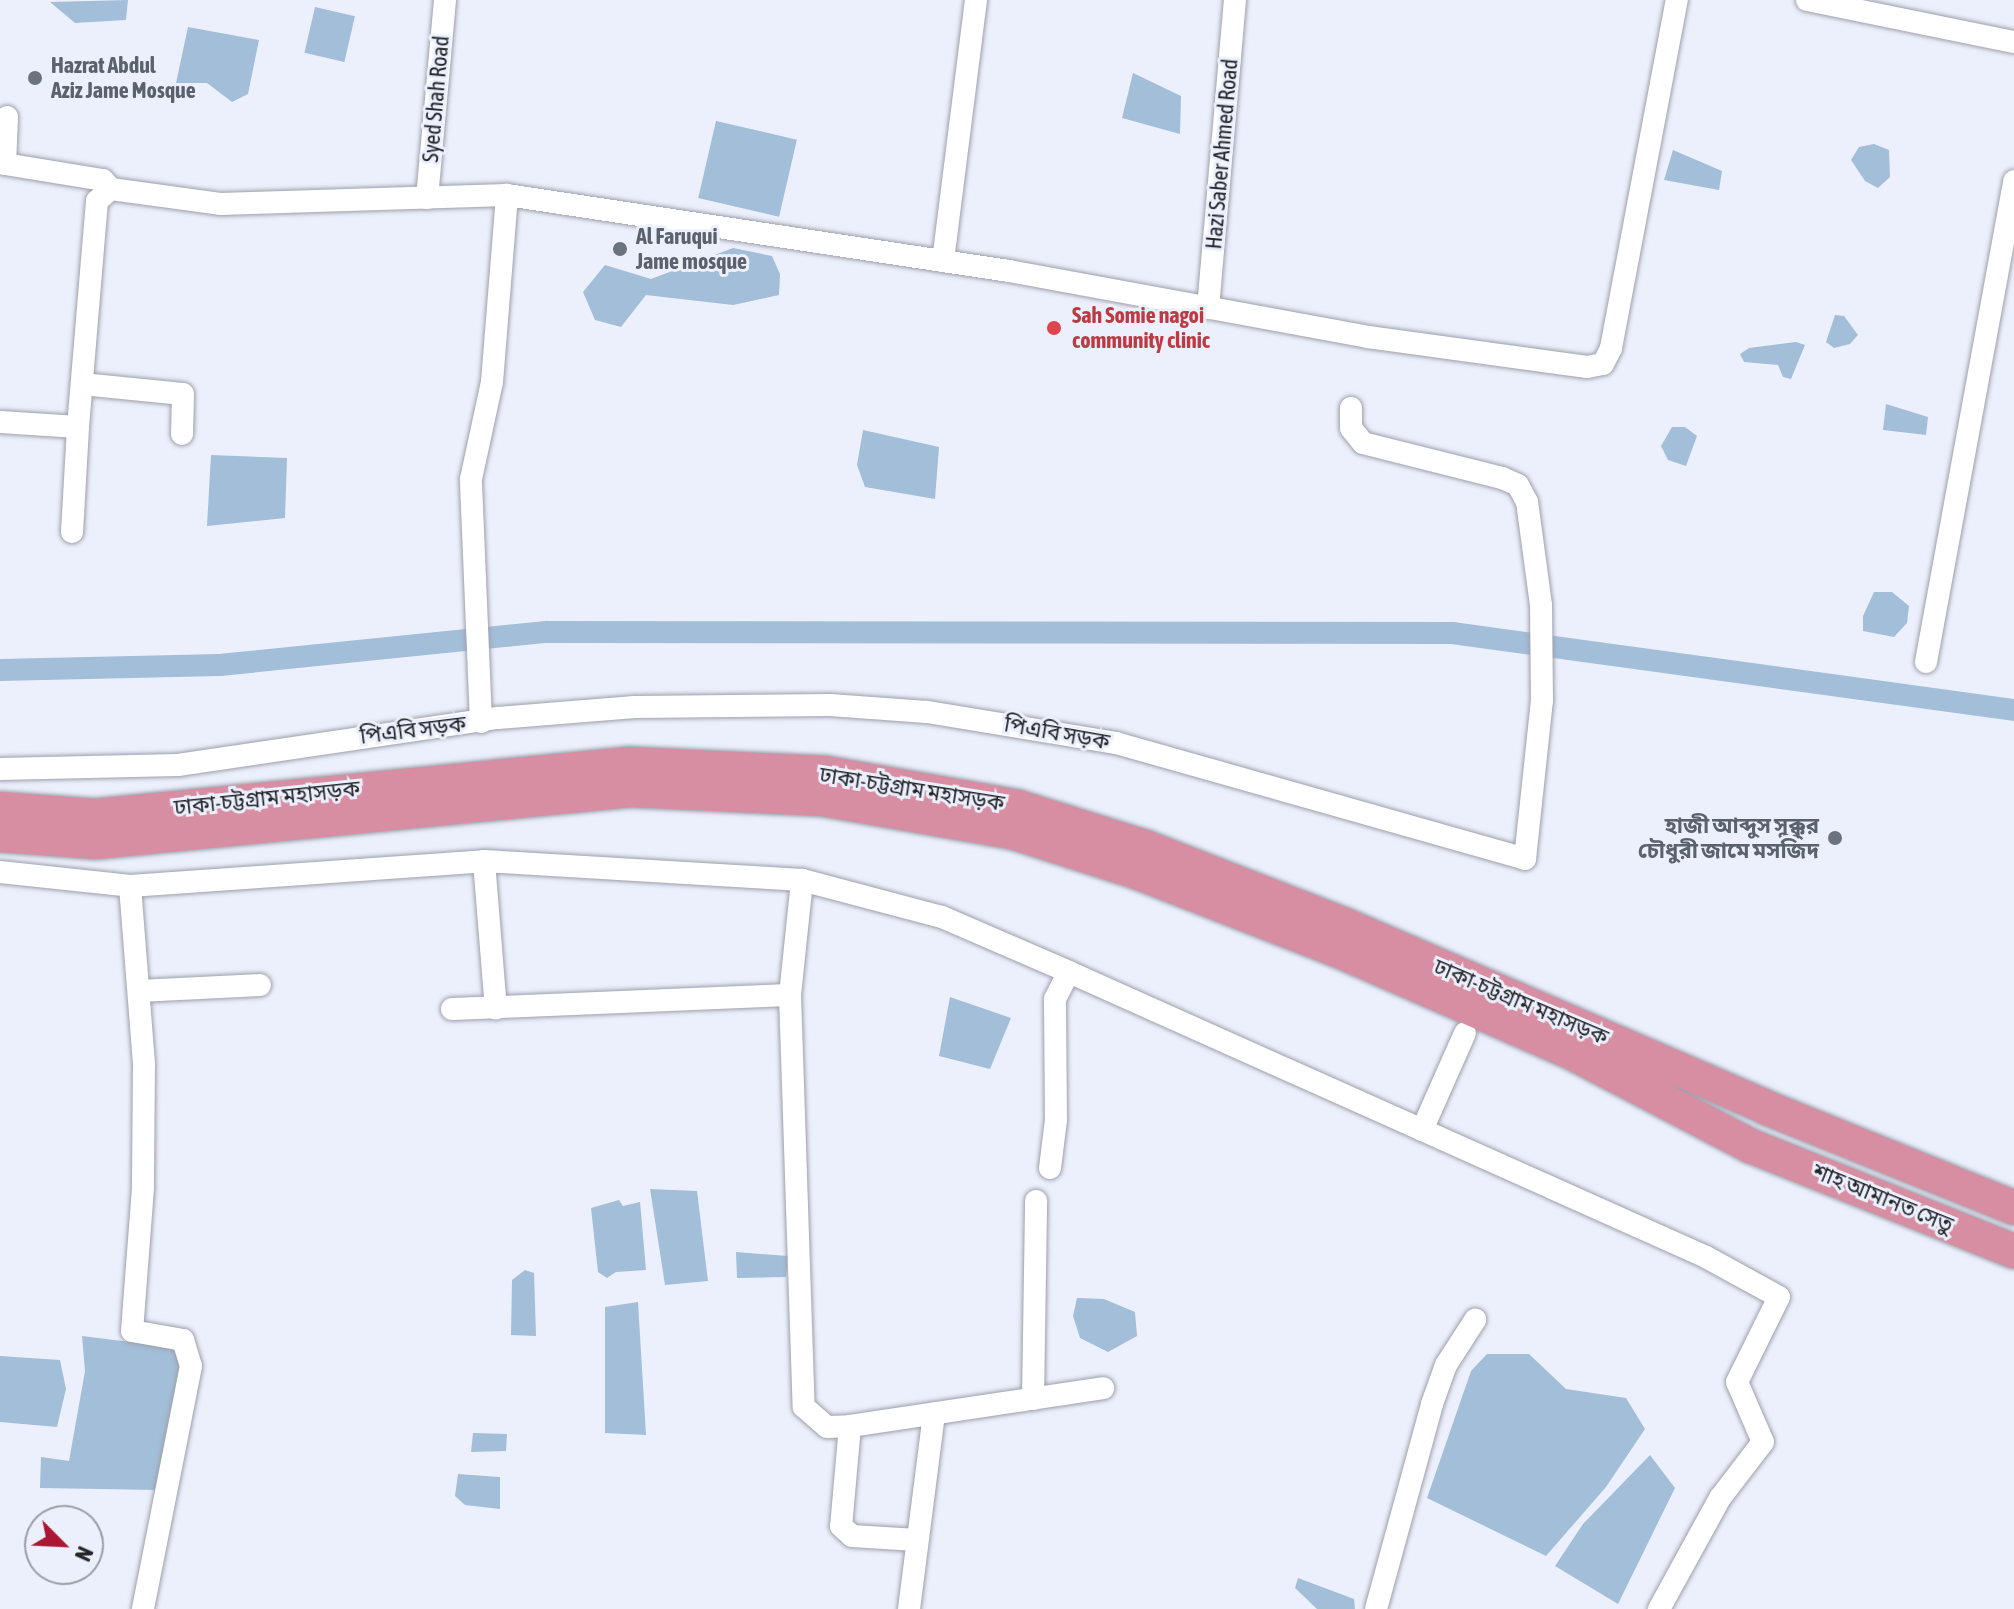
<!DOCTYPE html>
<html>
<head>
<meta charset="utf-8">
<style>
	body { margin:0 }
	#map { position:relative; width:2014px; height:1609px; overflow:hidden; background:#ecf0fc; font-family:"Asap Condensed","Noto Sans Bengali",sans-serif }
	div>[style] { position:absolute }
	.water>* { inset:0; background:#a3bed9; transform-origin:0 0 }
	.canal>* { height:22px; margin:-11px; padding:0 11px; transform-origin:11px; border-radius:11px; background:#a3bed9 }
	.roads { filter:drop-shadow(0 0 2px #9da0ab) drop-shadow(0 0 2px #9da0ab) }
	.minor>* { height:22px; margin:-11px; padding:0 11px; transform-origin:11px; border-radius:11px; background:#fff }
	.highway>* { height:34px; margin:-17px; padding:0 17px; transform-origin:17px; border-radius:17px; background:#d78ea2 }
	.dots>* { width:22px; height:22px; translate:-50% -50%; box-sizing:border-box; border:4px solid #ecf0fc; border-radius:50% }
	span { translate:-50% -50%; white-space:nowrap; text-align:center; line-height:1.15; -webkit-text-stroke:6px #ecf0fc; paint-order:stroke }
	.worship-label { font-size:22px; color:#5b616d; font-weight:700 }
	.left { translate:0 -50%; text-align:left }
	.right { translate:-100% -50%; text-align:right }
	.street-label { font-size:22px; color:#222428 }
	.health-label { font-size:22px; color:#be3a42; font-weight:700 }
	.north { position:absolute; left:24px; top:1505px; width:80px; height:80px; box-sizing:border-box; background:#ecf0fc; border:2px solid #9b9ea7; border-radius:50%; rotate:114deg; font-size:22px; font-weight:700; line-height:32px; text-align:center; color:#222428 }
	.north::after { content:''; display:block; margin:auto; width:28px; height:36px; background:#ac1633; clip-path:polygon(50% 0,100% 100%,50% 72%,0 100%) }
</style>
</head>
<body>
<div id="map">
	<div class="water">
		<div style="clip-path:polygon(128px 0,126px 20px,75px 23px,50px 2px)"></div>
		<div style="left:315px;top:7px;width:41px;height:47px;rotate:13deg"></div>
		<div style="clip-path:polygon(188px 27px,259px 40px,248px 94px,232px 102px,207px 83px,176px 83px)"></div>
		<div style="clip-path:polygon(1133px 73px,1181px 96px,1180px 134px,1122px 118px)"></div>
		<div style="left:716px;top:121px;width:83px;height:79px;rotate:13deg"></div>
		<div style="clip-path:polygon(1874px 144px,1889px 150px,1890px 177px,1878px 188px,1865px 181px,1851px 160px,1859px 147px)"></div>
		<div style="clip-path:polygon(1673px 150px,1722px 171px,1719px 190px,1664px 180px)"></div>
		<div style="clip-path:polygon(733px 248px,772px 256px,780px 274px,779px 295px,733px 305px,646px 295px,621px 327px,595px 320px,583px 292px,605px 265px,651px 279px)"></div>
		<div style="clip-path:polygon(1835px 315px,1844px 316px,1858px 335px,1850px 344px,1834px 348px,1826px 342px)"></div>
		<div style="clip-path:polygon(1796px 342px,1805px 345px,1791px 379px,1783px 377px,1778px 365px,1744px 362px,1740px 354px,1749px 348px)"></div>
		<div style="clip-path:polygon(1886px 404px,1928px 417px,1926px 435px,1883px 430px)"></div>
		<div style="clip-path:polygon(1672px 427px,1685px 427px,1697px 436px,1686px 466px,1668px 460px,1661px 446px)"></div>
		<div style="clip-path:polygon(863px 430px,939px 447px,935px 499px,865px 487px,857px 465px)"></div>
		<div style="clip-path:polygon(211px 455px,287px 458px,285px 518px,207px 526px)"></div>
		<div style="clip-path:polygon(1874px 592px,1892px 592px,1909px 606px,1907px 623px,1894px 637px,1863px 631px,1863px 616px)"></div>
		<div style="clip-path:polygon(950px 997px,1011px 1018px,990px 1069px,939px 1056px)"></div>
		<div style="clip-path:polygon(650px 1189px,697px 1191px,708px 1281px,665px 1285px)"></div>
		<div style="clip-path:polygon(619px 1200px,623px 1206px,640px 1202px,646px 1270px,616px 1272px,607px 1278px,598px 1272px,591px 1208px)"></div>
		<div style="clip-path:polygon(736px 1252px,788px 1256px,786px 1277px,737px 1278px)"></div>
		<div style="clip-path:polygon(525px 1270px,534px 1273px,536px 1336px,511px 1335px,512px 1280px)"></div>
		<div style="clip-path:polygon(1077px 1298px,1104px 1299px,1135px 1312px,1137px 1336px,1108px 1352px,1080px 1338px,1073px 1316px)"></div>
		<div style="clip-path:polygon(638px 1302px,646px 1435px,605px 1433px,605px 1307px)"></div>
		<div style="clip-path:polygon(82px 1336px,178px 1348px,181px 1366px,157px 1490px,40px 1488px,41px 1457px,69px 1461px,85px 1371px)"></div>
		<div style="clip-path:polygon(1487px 1354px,1529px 1354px,1566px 1389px,1626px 1398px,1645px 1429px,1606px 1487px,1546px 1556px,1427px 1498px,1471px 1371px)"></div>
		<div style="clip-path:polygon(0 1356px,60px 1360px,66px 1389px,57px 1427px,0 1422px)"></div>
		<div style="clip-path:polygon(473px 1433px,507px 1434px,506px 1451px,471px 1452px)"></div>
		<div style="clip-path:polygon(1650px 1455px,1675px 1488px,1618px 1604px,1555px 1566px,1583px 1524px)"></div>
		<div style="clip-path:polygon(458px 1474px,500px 1477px,500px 1509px,465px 1505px,455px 1496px)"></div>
		<div style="clip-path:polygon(1298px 1578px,1354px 1599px,1355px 1609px,1317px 1609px,1295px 1588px)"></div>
	</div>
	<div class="canal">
		<div style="left:0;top:670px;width:220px;rotate:-1.3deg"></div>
		<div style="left:220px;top:665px;width:328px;rotate:-5.8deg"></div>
		<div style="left:546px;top:632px;width:906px;rotate:0.06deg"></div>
		<div style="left:1452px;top:633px;width:567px;rotate:7.8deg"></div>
	</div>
	<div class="roads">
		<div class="minor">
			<div style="left:1807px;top:0;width:211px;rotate:11.5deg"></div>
			<div style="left:7px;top:117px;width:47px;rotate:92.4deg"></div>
			<div style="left:5px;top:164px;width:99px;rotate:9.3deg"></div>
			<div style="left:103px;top:180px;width:12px;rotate:48deg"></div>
			<div style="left:427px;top:198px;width:199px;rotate:-84.8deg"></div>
			<div style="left:943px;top:261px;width:263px;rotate:-82.8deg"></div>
			<div style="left:1208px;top:308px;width:309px;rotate:-85deg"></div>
			<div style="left:82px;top:384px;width:101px;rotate:5.7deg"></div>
			<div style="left:183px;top:394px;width:40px;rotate:91.4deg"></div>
			<div style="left:0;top:422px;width:78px;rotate:3.7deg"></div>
			<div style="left:78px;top:427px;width:227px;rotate:-85.2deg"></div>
			<div style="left:97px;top:201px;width:18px;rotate:-41deg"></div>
			<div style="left:111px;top:189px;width:110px;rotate:7.8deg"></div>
			<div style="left:220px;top:204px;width:287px;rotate:-1.8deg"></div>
			<div style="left:507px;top:195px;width:508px;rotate:8.61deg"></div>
			<div style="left:1009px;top:271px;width:365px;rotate:10.4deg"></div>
			<div style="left:1368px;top:337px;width:221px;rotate:7.8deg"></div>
			<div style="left:1587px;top:367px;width:16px;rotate:-11deg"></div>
			<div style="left:1603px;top:364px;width:18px;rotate:-63deg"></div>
			<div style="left:1611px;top:348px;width:354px;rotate:-79.3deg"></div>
			<div style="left:72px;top:532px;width:105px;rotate:-86.7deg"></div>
			<div style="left:1926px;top:662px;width:489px;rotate:-79.6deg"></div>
			<div style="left:481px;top:722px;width:243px;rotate:-92.4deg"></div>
			<div style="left:471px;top:479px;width:99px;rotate:-77.8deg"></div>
			<div style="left:492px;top:382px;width:188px;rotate:-85.4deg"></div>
			<div style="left:0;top:769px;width:178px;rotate:-1.3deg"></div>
			<div style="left:178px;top:765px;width:323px;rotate:-8.4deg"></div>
			<div style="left:498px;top:718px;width:137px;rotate:-4.6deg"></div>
			<div style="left:635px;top:707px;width:195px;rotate:-0.6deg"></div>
			<div style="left:830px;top:705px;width:97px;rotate:4.1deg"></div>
			<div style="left:927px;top:712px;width:192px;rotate:9.3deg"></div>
			<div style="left:1116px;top:743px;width:425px;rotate:15.8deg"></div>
			<div style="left:1525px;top:859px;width:159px;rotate:-83.9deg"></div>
			<div style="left:1542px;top:701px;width:96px;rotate:-90.6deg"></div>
			<div style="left:1541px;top:605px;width:104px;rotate:-97.7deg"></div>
			<div style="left:1527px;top:502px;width:19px;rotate:-118deg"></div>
			<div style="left:1518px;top:485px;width:17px;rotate:-156deg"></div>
			<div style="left:1502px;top:478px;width:143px;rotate:-165.9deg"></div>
			<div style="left:1363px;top:443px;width:19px;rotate:-129deg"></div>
			<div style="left:1351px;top:428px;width:20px;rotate:-90deg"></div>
			<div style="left:484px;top:861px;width:148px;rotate:85.4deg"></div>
			<div style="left:0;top:872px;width:131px;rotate:6.1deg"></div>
			<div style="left:130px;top:886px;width:355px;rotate:-4deg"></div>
			<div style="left:484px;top:861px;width:319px;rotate:3.4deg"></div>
			<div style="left:802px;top:880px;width:145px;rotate:14.8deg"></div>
			<div style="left:942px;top:917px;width:138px;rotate:23.4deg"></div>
			<div style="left:1069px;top:972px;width:698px;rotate:24.1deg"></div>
			<div style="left:1706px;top:1257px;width:83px;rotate:28.7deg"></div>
			<div style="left:1779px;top:1297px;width:95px;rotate:116.3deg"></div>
			<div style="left:1737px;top:1382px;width:65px;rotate:66.6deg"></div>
			<div style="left:1763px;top:1442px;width:71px;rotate:127.5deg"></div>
			<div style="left:1720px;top:1498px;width:127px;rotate:118.8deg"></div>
			<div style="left:130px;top:886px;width:179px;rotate:85.5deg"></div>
			<div style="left:144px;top:1064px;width:124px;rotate:90.5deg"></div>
			<div style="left:143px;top:1188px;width:143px;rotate:94.4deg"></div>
			<div style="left:132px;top:1331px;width:52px;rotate:10deg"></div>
			<div style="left:183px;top:1340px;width:27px;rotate:73deg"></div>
			<div style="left:191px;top:1366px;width:248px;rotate:101.2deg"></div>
			<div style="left:139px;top:991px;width:121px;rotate:-2.8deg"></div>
			<div style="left:790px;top:995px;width:116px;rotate:-84deg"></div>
			<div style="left:452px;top:1009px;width:338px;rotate:-2.4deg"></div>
			<div style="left:790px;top:995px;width:412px;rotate:88.1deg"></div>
			<div style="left:804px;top:1407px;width:30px;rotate:41deg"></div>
			<div style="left:827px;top:1427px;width:23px;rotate:-2deg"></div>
			<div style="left:850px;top:1426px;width:256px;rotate:-8.5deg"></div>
			<div style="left:1422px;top:1130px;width:106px;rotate:-66.1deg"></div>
			<div style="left:1050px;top:1168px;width:48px;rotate:-82.9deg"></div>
			<div style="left:1056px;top:1120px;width:121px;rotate:-90.5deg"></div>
			<div style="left:1055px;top:999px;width:30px;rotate:-63deg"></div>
			<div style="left:1033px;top:1399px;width:198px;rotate:-89.1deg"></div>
			<div style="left:850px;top:1426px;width:100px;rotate:95.1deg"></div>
			<div style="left:841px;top:1526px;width:15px;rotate:42deg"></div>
			<div style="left:852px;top:1536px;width:65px;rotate:3.5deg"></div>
			<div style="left:909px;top:1609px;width:197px;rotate:-82.7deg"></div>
			<div style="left:1376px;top:1609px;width:213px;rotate:-74.7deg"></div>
			<div style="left:1432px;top:1404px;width:41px;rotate:-70.3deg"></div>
			<div style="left:1446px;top:1365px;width:54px;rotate:-57.2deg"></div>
		</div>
		<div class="highway">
			<div style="left:0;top:809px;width:95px;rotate:4.2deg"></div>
			<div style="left:95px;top:816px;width:537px;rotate:-5.56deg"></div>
			<div style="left:629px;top:764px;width:196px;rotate:2.6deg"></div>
			<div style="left:825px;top:773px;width:196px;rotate:10deg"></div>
			<div style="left:1018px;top:807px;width:133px;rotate:17.5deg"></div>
			<div style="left:1145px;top:847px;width:215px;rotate:21.3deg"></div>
			<div style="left:1345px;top:925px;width:460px;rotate:23.4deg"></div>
			<div style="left:1767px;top:1108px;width:266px;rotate:22deg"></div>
			<div style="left:0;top:835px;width:96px;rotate:4.2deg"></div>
			<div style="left:96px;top:842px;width:537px;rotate:-5.56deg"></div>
			<div style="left:630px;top:790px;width:192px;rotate:2.7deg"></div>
			<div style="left:822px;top:799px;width:193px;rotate:9.9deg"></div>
			<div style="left:1012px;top:832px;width:131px;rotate:17.7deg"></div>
			<div style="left:1137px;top:872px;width:212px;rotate:21.3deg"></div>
			<div style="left:1335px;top:949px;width:255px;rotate:23.6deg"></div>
			<div style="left:1569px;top:1051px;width:205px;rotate:27.6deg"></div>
			<div style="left:1751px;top:1146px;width:283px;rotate:21.8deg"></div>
		</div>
	</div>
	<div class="dots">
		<div style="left:35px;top:78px;background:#6b7280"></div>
		<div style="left:620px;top:249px;background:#6b7280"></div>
		<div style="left:1054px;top:328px;background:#e0444e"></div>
		<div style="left:1835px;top:838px;background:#6b7280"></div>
	</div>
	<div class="worship-label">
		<span class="left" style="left:51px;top:78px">Hazrat Abdul<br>Aziz Jame Mosque</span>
		<span class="left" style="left:636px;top:249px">Al Faruqui<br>Jame mosque</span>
		<span class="right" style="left:1819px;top:838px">হাজী আব্দুস সুক্কুর<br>চৌধুরী জামে মসজিদ</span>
	</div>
	<div class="street-label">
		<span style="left:436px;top:99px;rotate:-85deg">Syed Shah Road</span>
		<span style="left:1222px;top:154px;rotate:-85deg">Hazi Saber Ahmed Road</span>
		<span style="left:413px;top:730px;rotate:-7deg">পিএবি সড়ক</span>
		<span style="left:1057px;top:733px;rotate:10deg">পিএবি সড়ক</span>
		<span style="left:912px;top:789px;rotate:9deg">ঢাকা-চট্টগ্রাম মহাসড়ক</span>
		<span style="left:267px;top:798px;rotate:-6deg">ঢাকা-চট্টগ্রাম মহাসড়ক</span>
		<span style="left:1521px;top:1002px;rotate:23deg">ঢাকা-চট্টগ্রাম মহাসড়ক</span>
		<span style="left:1883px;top:1198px;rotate:22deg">শাহ আমানত সেতু</span>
	</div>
	<div class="health-label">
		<span class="left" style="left:1072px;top:328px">Sah Somie nagoi<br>community clinic</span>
	</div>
	<div class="north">N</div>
</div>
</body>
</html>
